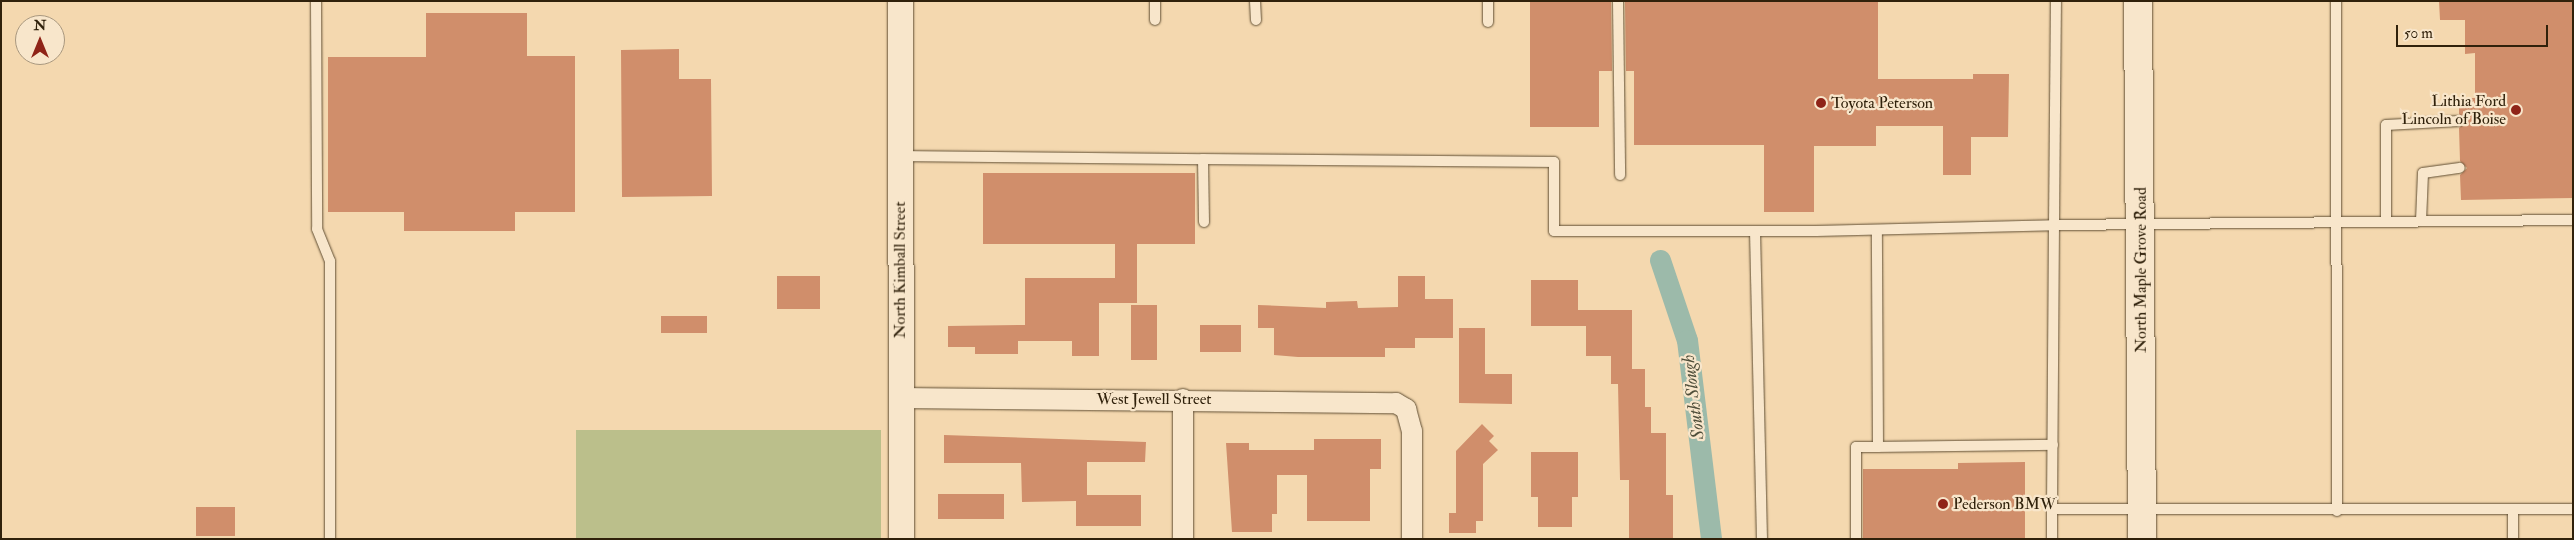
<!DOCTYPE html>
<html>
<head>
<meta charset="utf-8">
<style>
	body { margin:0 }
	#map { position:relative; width:2574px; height:540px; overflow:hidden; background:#f4d8af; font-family:"IM FELL Double Pica",serif }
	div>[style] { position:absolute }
	.green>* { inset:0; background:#bbbf8b; transform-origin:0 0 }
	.canal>* { height:21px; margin:-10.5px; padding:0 10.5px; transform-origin:10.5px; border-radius:10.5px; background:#9cbaaa }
	.building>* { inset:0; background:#d08e6b; transform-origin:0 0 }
	.roads { filter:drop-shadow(0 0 1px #614f34) drop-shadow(0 0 1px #614f34) }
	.service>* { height:10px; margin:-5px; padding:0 5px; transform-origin:5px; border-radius:5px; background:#f8e6cb }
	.minor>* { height:20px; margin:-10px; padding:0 10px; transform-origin:10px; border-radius:10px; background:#f8e6cb }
	.tertiary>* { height:25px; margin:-12.5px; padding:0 12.5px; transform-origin:12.5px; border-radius:12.5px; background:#f8e6cb }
	.secondary>* { height:28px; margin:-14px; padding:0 14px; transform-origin:14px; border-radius:14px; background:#f8e6cb }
	.dots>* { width:14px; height:14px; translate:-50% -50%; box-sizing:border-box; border:2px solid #f8e6cb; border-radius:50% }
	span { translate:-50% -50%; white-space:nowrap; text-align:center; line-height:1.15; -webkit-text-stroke:4.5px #f8e6cb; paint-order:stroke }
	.poi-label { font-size:16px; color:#30210b }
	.right { translate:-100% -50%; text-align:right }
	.left { translate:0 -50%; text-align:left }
	.street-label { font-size:16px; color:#30210b }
	.water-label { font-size:18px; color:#504f3b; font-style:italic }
	.frame { position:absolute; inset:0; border:2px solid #30210b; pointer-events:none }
	.north { position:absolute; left:15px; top:15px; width:50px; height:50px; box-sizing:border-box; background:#f8e6cb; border:1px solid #a8977e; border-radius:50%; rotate:0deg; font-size:14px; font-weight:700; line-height:20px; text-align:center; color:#30210b }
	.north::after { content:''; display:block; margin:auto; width:18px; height:22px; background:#8f2418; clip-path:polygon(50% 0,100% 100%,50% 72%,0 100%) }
	.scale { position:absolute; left:2396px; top:25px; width:152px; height:22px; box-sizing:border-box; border:2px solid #30210b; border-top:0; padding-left:6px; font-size:15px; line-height:18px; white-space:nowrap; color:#30210b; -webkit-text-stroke:4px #f8e6cb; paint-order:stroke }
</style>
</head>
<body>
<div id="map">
	<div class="green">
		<div style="left:576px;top:430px;width:305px;height:109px"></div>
	</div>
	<div class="canal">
		<div style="left:1660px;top:260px;width:84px;rotate:71.4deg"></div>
		<div style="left:1687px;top:340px;width:200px;rotate:83.1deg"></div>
	</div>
	<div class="building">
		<div style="clip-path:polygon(1530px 1px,1611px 1px,1612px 71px,1599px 71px,1599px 127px,1530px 127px)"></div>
		<div style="clip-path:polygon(1625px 1px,1878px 1px,1878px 79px,1973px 79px,1973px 74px,2009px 74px,2008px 137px,1971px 137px,1971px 175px,1943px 175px,1943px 126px,1876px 126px,1876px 146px,1814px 146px,1814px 212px,1764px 212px,1764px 145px,1634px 145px,1634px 71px,1626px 71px)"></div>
		<div style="clip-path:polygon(2439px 1px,2573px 1px,2573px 198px,2461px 200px,2460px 175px,2467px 168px,2460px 161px,2459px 128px,2466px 121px,2459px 114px,2459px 98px,2475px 98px,2475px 53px,2465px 54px,2465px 20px,2440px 20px)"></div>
		<div style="clip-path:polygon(426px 13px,527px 13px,527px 56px,575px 56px,575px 212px,515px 212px,515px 231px,404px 231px,404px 212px,328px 212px,328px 57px,426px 57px)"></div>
		<div style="clip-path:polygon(679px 49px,679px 79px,711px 79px,712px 196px,622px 197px,621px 50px)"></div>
		<div style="clip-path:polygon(983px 173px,1195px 173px,1195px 244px,1137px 244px,1137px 303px,1099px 303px,1099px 356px,1072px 356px,1072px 341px,1018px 341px,1018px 354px,975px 354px,975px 347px,948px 347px,948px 326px,1025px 325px,1025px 278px,1115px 278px,1115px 244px,983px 244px)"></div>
		<div style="left:777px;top:276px;width:43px;height:33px"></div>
		<div style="clip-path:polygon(1398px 276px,1425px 276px,1425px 299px,1453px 299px,1453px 338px,1415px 338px,1415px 348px,1385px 348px,1385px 357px,1298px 357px,1274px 355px,1274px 328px,1258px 328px,1258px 305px,1326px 308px,1326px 302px,1357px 301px,1358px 308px,1398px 307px)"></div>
		<div style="clip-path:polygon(1531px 280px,1578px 280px,1578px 310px,1632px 310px,1632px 369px,1645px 369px,1645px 407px,1651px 407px,1651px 433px,1666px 433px,1666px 495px,1673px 495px,1673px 539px,1629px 539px,1629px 480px,1620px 480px,1618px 384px,1611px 384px,1611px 356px,1586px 356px,1586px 326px,1531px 326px)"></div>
		<div style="left:1131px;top:305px;width:26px;height:55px"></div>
		<div style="left:661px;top:316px;width:46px;height:17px"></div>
		<div style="left:1200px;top:325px;width:41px;height:27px"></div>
		<div style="clip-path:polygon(1459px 328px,1485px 328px,1485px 374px,1512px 374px,1512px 404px,1459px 403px)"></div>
		<div style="clip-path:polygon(1482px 424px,1494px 436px,1489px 441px,1498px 450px,1483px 464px,1483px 521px,1476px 521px,1476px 533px,1449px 533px,1449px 513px,1456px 513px,1456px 451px)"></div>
		<div style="clip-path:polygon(944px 435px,1146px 442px,1145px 462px,1087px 462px,1087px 495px,1141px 495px,1141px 526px,1076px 526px,1076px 501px,1022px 502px,1021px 463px,944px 463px)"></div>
		<div style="clip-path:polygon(1314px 439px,1381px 439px,1381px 469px,1370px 469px,1370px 521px,1307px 521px,1307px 475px,1277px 475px,1277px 514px,1272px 514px,1272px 532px,1232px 532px,1226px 443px,1249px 443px,1249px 450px,1314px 450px)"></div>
		<div style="clip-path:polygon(1531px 452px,1578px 452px,1578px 497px,1572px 497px,1572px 527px,1538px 527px,1538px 497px,1531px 497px)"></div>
		<div style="clip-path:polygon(2025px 462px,2025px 539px,1863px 539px,1863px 469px,1958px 469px,1958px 463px)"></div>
		<div style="left:938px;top:494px;width:66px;height:25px"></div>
		<div style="left:196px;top:507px;width:39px;height:29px"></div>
	</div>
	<div class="roads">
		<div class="service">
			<div style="left:316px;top:1px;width:228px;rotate:89.7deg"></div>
			<div style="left:317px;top:229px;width:35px;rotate:68deg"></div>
			<div style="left:330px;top:261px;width:278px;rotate:90deg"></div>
			<div style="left:1155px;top:1px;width:19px;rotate:90deg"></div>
			<div style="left:1255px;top:1px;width:19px;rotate:87deg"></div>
			<div style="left:1618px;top:1px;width:174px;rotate:89.3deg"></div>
			<div style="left:2336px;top:1px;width:510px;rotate:89.89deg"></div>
			<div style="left:1488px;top:22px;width:21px;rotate:-90deg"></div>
			<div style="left:901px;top:156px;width:302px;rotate:0.6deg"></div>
			<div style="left:1203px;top:159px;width:63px;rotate:89.1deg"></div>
			<div style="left:1203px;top:159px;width:351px;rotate:0.5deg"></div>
			<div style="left:1554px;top:162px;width:69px;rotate:90deg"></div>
			<div style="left:1554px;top:231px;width:262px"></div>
			<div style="left:1816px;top:231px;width:238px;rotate:-1.4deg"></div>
			<div style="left:2054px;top:225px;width:224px;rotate:-89.5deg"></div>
			<div style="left:2421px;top:221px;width:48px;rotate:-87.6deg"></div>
			<div style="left:2423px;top:173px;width:37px;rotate:-8deg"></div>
			<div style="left:2386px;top:222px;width:97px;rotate:-90deg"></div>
			<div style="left:2386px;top:125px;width:73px;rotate:-3.1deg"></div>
			<div style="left:1755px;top:231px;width:308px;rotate:88.7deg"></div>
			<div style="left:1878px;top:447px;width:175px;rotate:-0.7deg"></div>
			<div style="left:2052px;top:509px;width:284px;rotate:-89.6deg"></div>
			<div style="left:2054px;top:225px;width:519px;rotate:-0.55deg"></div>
			<div style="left:2513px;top:509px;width:30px;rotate:90deg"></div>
			<div style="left:1856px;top:539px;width:92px;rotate:-90deg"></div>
			<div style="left:1856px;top:447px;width:22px"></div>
			<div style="left:1878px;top:447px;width:217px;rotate:-90.3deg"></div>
			<div style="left:2052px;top:539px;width:30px;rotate:-90deg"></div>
			<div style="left:2052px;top:509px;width:521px"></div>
		</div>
		<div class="minor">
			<div style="left:900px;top:398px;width:496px;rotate:0.6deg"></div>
			<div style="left:1396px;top:403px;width:12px;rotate:31deg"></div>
			<div style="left:1406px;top:409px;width:23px;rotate:75deg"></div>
			<div style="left:1412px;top:431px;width:108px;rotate:90deg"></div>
			<div style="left:1183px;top:399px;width:140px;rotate:90deg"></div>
		</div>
		<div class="tertiary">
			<div style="left:900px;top:1px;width:538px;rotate:89.89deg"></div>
		</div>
		<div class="secondary">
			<div style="left:2138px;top:1px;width:538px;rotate:89.57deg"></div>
		</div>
	</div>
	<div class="dots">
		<div style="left:1821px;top:103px;background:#8f2418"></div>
		<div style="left:2516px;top:110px;background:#8f2418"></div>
		<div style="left:1943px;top:504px;background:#8f2418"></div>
	</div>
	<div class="poi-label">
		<span class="right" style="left:2506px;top:110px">Lithia Ford<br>Lincoln of Boise</span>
		<span class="left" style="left:1831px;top:103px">Toyota Peterson</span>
		<span class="left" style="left:1953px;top:504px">Pederson BMW</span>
	</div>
	<div class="street-label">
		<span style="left:900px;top:270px;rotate:-90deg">North Kimball Street</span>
		<span style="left:2141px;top:270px;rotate:-90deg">North Maple Grove Road</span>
		<span style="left:1154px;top:399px">West Jewell Street</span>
	</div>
	<div class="water-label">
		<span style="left:1694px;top:397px;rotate:-97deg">South Slough</span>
	</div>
	<div class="frame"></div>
	<div class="north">N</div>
	<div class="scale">50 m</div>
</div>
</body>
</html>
